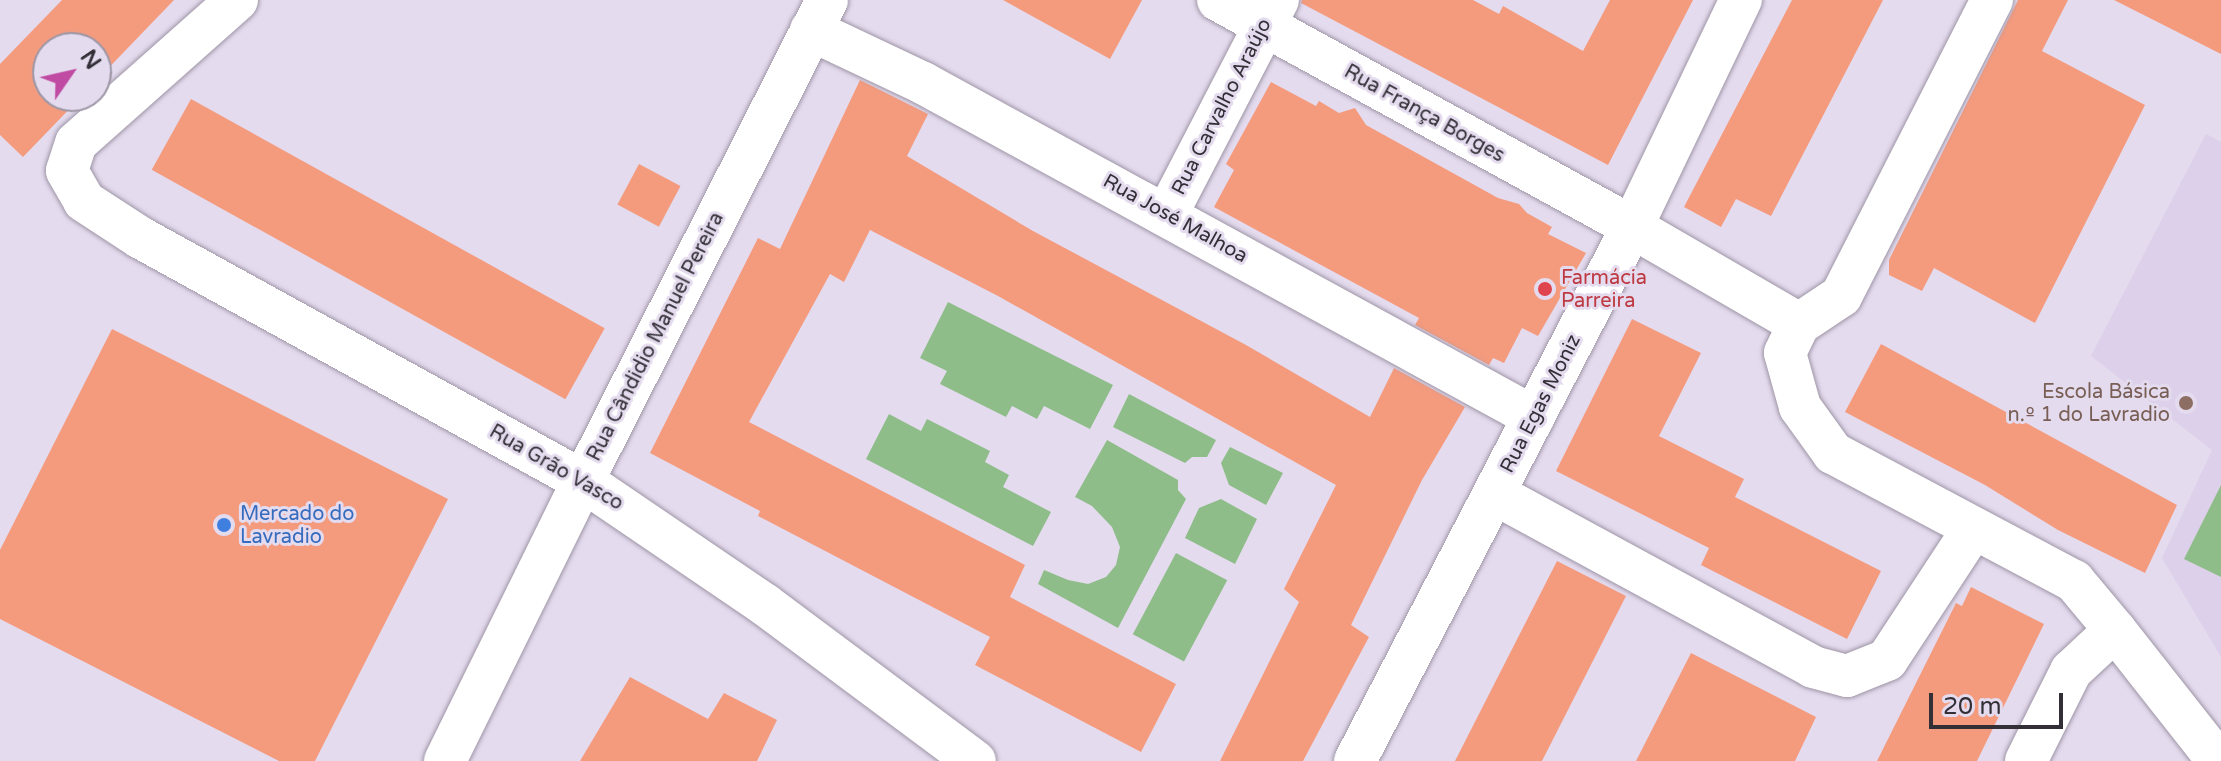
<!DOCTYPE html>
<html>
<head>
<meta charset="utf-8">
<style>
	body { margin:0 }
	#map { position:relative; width:2221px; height:761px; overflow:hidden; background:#e4dbee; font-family:"Varela Round",sans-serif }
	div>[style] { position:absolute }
	.built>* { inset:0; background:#ddd0ea }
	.green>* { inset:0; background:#8fbd8a; transform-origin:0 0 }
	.building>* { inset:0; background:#f49b7e; transform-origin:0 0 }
	.roads { filter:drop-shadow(0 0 2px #9e95a6) drop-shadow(0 0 2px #9e95a6) }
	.street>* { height:42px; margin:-21px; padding:0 21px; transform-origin:21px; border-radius:21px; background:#fff }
	.dots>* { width:22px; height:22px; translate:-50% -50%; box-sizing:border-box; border:4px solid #e4dbee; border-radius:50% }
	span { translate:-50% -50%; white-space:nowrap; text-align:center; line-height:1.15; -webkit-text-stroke:6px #e4dbee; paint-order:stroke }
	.street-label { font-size:20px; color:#332f37 }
	.health-label { font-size:20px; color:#be3a42 }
	.left { translate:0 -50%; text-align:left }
	.education-label { font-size:20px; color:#785e54 }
	.right { translate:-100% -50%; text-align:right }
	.shop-label { font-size:20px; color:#366cbe }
	.north { position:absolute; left:32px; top:32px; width:80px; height:80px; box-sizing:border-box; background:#e4dbee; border:2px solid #9d96a5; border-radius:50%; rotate:56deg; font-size:22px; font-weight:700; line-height:32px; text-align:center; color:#332f37 }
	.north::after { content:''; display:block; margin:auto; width:28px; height:36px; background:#c04ba3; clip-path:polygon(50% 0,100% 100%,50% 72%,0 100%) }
	.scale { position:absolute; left:1929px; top:693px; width:134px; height:36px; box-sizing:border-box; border:4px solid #332f37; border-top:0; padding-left:10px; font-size:24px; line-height:28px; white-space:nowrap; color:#332f37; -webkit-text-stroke:6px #e4dbee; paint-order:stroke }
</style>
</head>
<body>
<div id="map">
	<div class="built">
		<div style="clip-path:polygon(2206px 134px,2221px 142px,2221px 485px,2185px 558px,2221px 577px,2221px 657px,2162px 558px,2212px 450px,2091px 356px)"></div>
	</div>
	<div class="green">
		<div style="clip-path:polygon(948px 302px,1113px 385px,1090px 429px,1044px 406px,1037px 419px,1012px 406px,1006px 417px,940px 384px,947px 371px,920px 358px)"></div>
		<div style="clip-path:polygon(1129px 394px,1216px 440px,1207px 457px,1192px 457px,1185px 463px,1113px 427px)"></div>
		<div style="clip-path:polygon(889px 414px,921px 431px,927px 419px,990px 451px,985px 462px,1009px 475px,1003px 487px,1051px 512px,1033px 546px,866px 459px)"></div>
		<div style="clip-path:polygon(1107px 440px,1178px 480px,1178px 490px,1186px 499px,1118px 628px,1038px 584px,1044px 570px,1068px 580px,1088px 584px,1106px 577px,1116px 565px,1120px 547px,1112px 527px,1092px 506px,1075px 497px)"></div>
		<div style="clip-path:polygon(1230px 447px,1283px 473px,1266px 505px,1229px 485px,1221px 463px)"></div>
		<div style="clip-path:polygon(2221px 485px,2221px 577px,2184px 559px)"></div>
		<div style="clip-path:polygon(1221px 499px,1257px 519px,1235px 564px,1185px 538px,1199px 508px)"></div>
		<div style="left:1176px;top:553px;width:58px;height:92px;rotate:28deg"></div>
	</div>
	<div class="building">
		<div style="clip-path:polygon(62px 0,174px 0,96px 81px,96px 48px,48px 48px,48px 96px,82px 96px,23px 157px,0 135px,0 64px)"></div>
		<div style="clip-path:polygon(1003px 0,1142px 0,1110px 59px)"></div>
		<div style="clip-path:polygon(1302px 0,1473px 0,1499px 14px,1503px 6px,1583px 51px,1610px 0,1693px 0,1608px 165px,1301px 3px)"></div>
		<div style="clip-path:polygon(1792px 0,1883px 0,1771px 216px,1736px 199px,1721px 227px,1684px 207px)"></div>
		<div style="clip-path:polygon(2018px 0,2068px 0,2042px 51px,2145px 105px,2035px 323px,1934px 268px,1922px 291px,1889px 275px,1889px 260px)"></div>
		<div style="clip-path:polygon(2114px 0,2221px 0,2221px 54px)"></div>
		<div style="clip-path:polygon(860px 80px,928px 114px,907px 156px,1033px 231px,1246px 345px,1370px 417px,1394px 368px,1465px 407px,1422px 480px,1351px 625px,1369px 637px,1303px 761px,1220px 761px,1299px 602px,1284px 589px,1336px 485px,998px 296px,870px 230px,844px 282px,830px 274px,749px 422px,1025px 565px,1010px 597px,1176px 684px,1141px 752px,975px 665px,990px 637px,758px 516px,760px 511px,650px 453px,758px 238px,780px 249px)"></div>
		<div style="clip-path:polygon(1271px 82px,1316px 106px,1319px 101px,1339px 113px,1355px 108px,1366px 125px,1498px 198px,1519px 204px,1527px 213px,1552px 227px,1548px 234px,1586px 253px,1538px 336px,1522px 328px,1504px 363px,1493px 358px,1489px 365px,1415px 325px,1419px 318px,1214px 207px,1234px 170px,1226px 164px)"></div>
		<div style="left:191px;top:99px;width:473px;height:81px;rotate:29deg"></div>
		<div style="left:639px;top:164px;width:47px;height:46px;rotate:28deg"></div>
		<div style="clip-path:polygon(1632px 319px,1701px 353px,1659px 436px,1744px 479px,1735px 497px,1881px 571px,1847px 639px,1701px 565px,1709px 548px,1556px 471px)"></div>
		<div style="clip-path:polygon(112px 329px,448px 499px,315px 761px,279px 761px,0 619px,0 550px)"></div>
		<div style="clip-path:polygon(1881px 344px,2177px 505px,2145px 573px,2058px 530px,1985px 485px,1845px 412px)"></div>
		<div style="clip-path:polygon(1557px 561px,1626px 596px,1542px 761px,1455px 761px)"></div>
		<div style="clip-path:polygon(1971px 587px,2044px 624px,1977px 761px,1877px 761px,1956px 603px,1962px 606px)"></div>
		<div style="clip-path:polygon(1691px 653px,1816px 717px,1795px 761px,1636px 761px)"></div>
		<div style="clip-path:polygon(630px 677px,708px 719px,724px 693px,777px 720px,757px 761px,580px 761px)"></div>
	</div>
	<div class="roads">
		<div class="street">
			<div style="left:237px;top:0;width:215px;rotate:138.4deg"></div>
			<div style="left:76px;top:143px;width:29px;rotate:108deg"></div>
			<div style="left:67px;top:171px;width:34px;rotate:60deg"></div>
			<div style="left:84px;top:201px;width:68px;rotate:33deg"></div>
			<div style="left:141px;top:238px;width:504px;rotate:28.8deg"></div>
			<div style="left:583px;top:481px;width:219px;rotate:34.2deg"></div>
			<div style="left:764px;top:604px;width:263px;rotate:36.7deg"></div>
			<div style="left:1218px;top:0;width:472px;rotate:28.7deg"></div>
			<div style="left:1632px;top:227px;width:193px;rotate:30.1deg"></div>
			<div style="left:1992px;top:0;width:332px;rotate:117deg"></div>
			<div style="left:1841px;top:296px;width:50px;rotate:146.3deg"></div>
			<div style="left:1799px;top:324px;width:32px;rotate:116deg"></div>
			<div style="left:1785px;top:353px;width:56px;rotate:74.5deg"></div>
			<div style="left:1800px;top:407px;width:57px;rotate:54.3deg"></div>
			<div style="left:1833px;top:453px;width:273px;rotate:28deg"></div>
			<div style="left:2074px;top:581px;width:64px;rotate:50.1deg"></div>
			<div style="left:811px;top:30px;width:124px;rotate:25.3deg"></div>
			<div style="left:923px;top:83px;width:696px;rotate:28.66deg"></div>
			<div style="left:1167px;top:214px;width:241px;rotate:-62.6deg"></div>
			<div style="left:1495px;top:494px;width:362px;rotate:28.5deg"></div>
			<div style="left:1813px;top:667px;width:35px;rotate:15deg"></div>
			<div style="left:1847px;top:676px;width:43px;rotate:-21.8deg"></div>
			<div style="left:1887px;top:660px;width:157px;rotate:-56.7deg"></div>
			<div style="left:445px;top:761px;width:312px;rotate:-63.8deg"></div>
			<div style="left:583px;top:481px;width:539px;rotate:-63.1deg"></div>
			<div style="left:1355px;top:761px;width:602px;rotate:-62.58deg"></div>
			<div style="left:1632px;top:227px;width:252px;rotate:-64.4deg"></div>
			<div style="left:2026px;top:761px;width:101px;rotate:-63.4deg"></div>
			<div style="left:2071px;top:671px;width:60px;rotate:-43deg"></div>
			<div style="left:2115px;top:630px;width:167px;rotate:51.8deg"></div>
		</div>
	</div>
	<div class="dots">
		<div style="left:1545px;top:289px;background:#e0444e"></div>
		<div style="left:2186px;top:403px;background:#8d6e63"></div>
		<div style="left:224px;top:525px;background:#3f7fe0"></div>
	</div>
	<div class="street-label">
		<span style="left:1222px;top:107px;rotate:-63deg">Rua Carvalho Araújo</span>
		<span style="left:1424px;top:114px;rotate:29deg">Rua França Borges</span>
		<span style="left:1175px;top:219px;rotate:29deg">Rua José Malhoa</span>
		<span style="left:656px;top:337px;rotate:-63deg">Rua Cândidio Manuel Pereira</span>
		<span style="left:1541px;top:404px;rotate:-63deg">Rua Egas Moniz</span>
		<span style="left:556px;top:468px;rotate:30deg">Rua Grão Vasco</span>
	</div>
	<div class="health-label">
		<span class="left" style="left:1561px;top:290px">Farmácia<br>Parreira</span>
	</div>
	<div class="education-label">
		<span class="right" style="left:2170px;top:404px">Escola Básica<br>n.º 1 do Lavradio</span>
	</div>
	<div class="shop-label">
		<span class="left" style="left:240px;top:526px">Mercado do<br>Lavradio</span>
	</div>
	<div class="north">N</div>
	<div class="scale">20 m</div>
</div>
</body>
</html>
